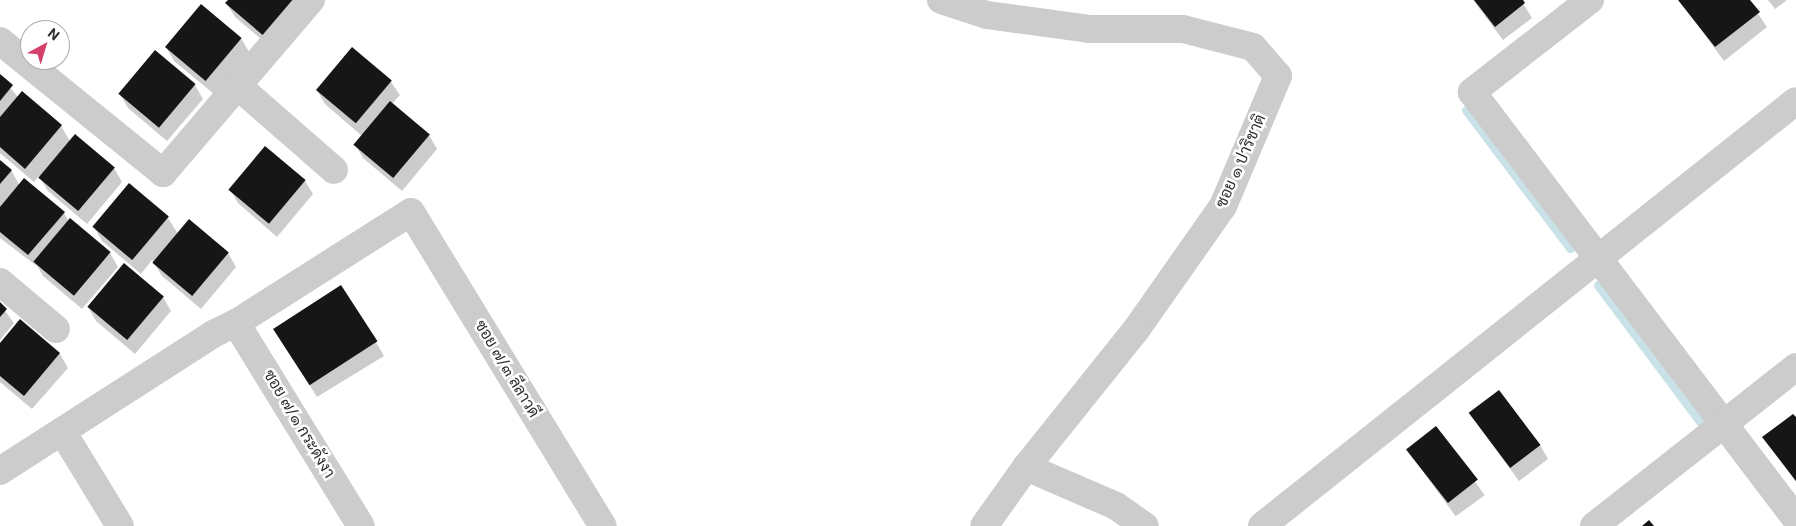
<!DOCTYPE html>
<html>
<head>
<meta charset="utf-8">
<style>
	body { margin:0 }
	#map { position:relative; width:1796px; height:526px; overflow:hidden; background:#fff; font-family:Roboto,Sarabun,sans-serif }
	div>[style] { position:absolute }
	.shadow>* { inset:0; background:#0003; transform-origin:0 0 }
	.stream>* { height:9px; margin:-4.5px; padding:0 4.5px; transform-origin:4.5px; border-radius:4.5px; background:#c9e2e7 }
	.building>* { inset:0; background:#161616; transform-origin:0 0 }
	.minor>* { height:28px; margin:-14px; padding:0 14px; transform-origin:14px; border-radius:14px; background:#ccc }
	span { translate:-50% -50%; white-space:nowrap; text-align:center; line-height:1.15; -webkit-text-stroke:5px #fff; paint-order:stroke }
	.street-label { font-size:16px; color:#2f2f2f }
	.north { position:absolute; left:20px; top:20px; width:50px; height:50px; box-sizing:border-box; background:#fff; border:1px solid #acacac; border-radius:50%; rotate:39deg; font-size:14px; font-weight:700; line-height:20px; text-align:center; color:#2f2f2f }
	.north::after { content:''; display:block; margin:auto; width:18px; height:22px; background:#d6416c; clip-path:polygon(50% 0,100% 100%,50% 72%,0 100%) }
</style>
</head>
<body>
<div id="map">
	<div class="shadow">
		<div style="clip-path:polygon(229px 0,304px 0,274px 50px,235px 17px,226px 3px)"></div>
		<div style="clip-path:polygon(1473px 0,1521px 0,1532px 18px,1503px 40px)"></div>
		<div style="clip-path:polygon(1679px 0,1749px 0,1767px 27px,1724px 61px)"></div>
		<div style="clip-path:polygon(1768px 0,1787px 0,1775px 9px)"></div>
		<div style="clip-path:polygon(241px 38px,249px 52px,214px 94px,174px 61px,166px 47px)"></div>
		<div style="clip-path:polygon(0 76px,18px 97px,22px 93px,61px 126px,70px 141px,114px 168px,122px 182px,87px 224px,48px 191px,39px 176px,34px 182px,0 153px)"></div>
		<div style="clip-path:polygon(391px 82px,400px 95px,392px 104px,429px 135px,437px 149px,402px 191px,363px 158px,355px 144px,362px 136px,325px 104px,317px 90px)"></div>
		<div style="clip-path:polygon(195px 85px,203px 99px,167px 141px,128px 108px,120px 94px)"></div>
		<div style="clip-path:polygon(0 161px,11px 170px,20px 186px,64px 213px,69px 222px,110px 253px,118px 267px,82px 309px,43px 276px,38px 267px,0 238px)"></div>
		<div style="clip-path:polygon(305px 181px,313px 194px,277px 237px,238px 203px,230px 189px)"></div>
		<div style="clip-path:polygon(129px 185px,168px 218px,178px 234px,228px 253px,236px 267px,201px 309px,162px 276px,152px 260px,141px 274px,102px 241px,94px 227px)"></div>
		<div style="clip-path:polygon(163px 297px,171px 311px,135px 354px,96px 321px,88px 307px)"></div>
		<div style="clip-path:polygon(0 304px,14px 323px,0 340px)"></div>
		<div style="clip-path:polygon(20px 321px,60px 354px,68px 368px,32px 409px,0 382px,0 344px)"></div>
		<div style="clip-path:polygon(282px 341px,376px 342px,384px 356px,317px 397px)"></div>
		<div style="clip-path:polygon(1470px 414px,1540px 445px,1548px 459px,1519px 481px)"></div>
		<div style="clip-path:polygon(1796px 419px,1796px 482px,1764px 437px)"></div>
		<div style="left:1436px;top:428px;width:83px;height:36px;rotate:54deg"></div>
	</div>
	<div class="stream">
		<div style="left:1466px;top:110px;width:173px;rotate:53deg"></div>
		<div style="left:1598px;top:285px;width:174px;rotate:53.2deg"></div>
	</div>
	<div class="building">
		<div style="clip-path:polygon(228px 0,296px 0,265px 37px,225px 3px)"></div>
		<div style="clip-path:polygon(1474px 0,1523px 0,1525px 3px,1495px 27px)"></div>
		<div style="clip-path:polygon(1678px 0,1750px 0,1760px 12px,1715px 47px)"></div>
		<div style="left:201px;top:4px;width:53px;height:56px;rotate:40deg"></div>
		<div style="left:352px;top:47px;width:52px;height:56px;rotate:40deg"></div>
		<div style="left:155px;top:50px;width:53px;height:57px;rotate:40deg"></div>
		<div style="clip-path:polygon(0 74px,13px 85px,0 101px)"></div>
		<div style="clip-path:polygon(22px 91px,62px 125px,25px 169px,0 147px,0 117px)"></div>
		<div style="left:390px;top:101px;width:52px;height:57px;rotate:40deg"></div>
		<div style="left:75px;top:134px;width:52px;height:57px;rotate:40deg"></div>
		<div style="left:265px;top:146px;width:53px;height:57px;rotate:40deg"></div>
		<div style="clip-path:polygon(0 160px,12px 170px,0 184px)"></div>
		<div style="clip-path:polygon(24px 178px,65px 212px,28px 255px,0 232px,0 207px)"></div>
		<div style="left:129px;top:183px;width:52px;height:57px;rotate:40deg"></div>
		<div style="left:70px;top:218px;width:53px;height:57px;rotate:40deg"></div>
		<div style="left:189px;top:219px;width:52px;height:57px;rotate:40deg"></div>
		<div style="left:124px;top:263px;width:52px;height:57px;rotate:40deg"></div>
		<div style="left:341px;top:285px;width:67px;height:81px;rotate:57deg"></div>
		<div style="clip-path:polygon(0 302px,7px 309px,0 317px)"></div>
		<div style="clip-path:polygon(20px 319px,60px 353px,24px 396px,0 376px,0 343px)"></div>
		<div style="left:1499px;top:390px;width:69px;height:38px;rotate:53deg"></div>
		<div style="clip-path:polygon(1793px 414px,1796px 417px,1796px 481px,1762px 437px)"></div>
		<div style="left:1436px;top:426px;width:68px;height:38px;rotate:52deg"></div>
		<div style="clip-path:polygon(1649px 520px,1654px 526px,1642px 526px)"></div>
	</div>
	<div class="minor">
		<div style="left:941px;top:0;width:48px;rotate:18.1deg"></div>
		<div style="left:987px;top:15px;width:103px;rotate:7.8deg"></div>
		<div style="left:1089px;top:29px;width:94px"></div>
		<div style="left:1183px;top:29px;width:72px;rotate:14.4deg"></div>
		<div style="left:1253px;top:47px;width:38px;rotate:49deg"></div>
		<div style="left:1278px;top:76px;width:141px;rotate:112.9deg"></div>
		<div style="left:1223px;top:206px;width:153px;rotate:125.1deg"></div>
		<div style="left:1135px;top:331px;width:174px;rotate:128.7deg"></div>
		<div style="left:1026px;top:467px;width:72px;rotate:125.4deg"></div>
		<div style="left:1590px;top:0;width:150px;rotate:142.1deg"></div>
		<div style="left:1472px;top:92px;width:536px;rotate:52.81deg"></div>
		<div style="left:0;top:41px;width:210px;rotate:39deg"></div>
		<div style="left:163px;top:173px;width:228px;rotate:-49.5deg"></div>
		<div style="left:239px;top:87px;width:126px;rotate:41.1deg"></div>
		<div style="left:0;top:282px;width:73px;rotate:40deg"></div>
		<div style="left:236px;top:323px;width:238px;rotate:58.4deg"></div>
		<div style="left:62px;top:431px;width:111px;rotate:58.6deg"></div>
		<div style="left:1026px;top:467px;width:98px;rotate:23.4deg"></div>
		<div style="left:1116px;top:506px;width:35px;rotate:35deg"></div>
		<div style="left:0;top:471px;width:253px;rotate:-32.7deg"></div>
		<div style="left:213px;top:334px;width:25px;rotate:-26deg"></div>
		<div style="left:236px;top:323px;width:207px;rotate:-32.4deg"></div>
		<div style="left:411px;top:212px;width:368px;rotate:58.6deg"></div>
		<div style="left:1262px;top:526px;width:682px;rotate:-38.52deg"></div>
		<div style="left:1594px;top:526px;width:257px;rotate:-38.2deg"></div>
	</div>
	<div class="street-label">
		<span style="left:1241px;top:161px;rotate:-66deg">ซอย ๑ ปาริชาติ</span>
		<span style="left:507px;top:369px;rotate:59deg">ซอย ๗/๓ ลีลาวดี</span>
		<span style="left:299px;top:424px;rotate:59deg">ซอย ๗/๑ กระดังงา</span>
	</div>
	<div class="north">N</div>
</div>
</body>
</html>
